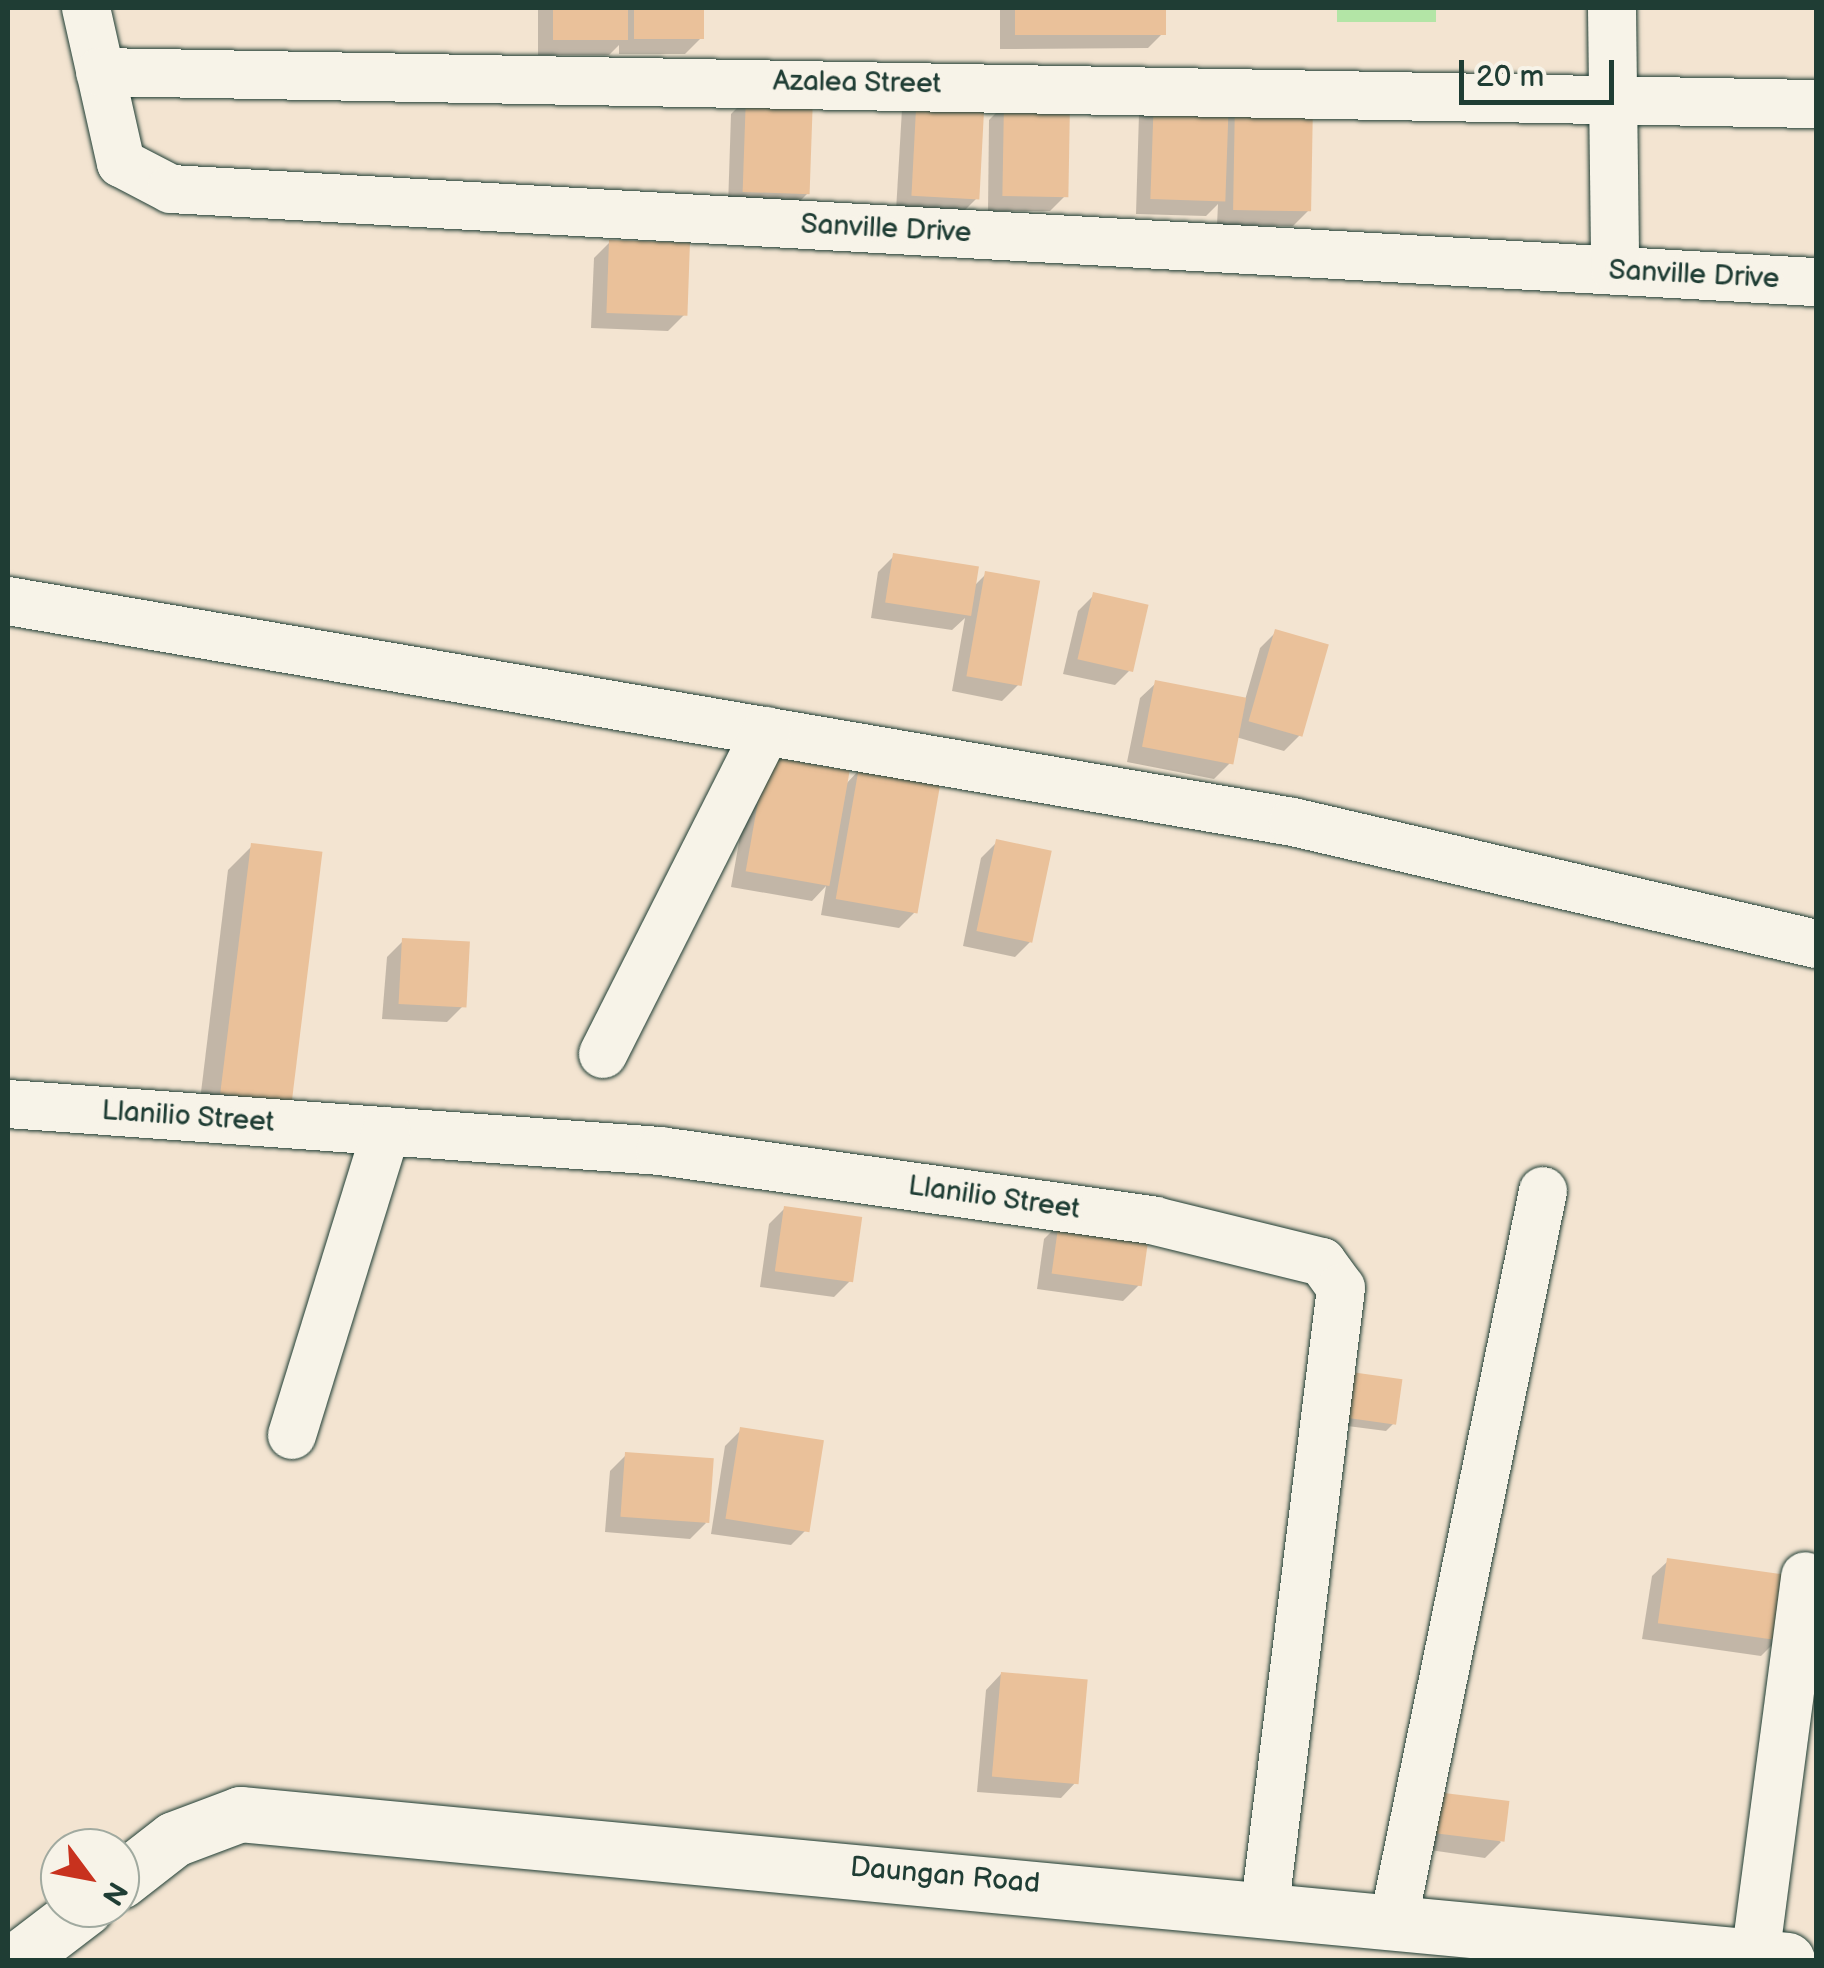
<!DOCTYPE html>
<html>
<head>
<meta charset="utf-8">
<style>
	body { margin:0 }
	#map { position:relative; width:1824px; height:1968px; overflow:hidden; background:#f3e4d1; font-family:"Balsamiq Sans",sans-serif }
	div>[style] { position:absolute }
	.green>* { inset:0; background:#b3e5a6; transform-origin:0 0 }
	.shadow>* { inset:0; background:#0003 }
	.building>* { inset:0; background:#eac19a; transform-origin:0 0 }
	.roads { filter:drop-shadow(0 0 2px #1f3d34) drop-shadow(0 0 2px #1f3d34) }
	.minor>* { height:48px; margin:-24px; padding:0 24px; transform-origin:24px; border-radius:24px; background:#f7f3e8 }
	.tertiary>* { height:55px; margin:-27.5px; padding:0 27.5px; transform-origin:27.5px; border-radius:27.5px; background:#f7f3e8 }
	span { translate:-50% -50%; white-space:nowrap; text-align:center; line-height:1.15; -webkit-text-stroke:9px #f7f3e8; paint-order:stroke }
	.street-label { font-size:28px; color:#1f3d34 }
	.frame { position:absolute; inset:0; border:10px solid #1f3d34; pointer-events:none }
	.north { position:absolute; left:40px; top:1828px; width:100px; height:100px; box-sizing:border-box; background:#f7f3e8; border:2px solid #a1aaa0; border-radius:50%; rotate:122deg; font-size:28px; font-weight:700; line-height:40px; text-align:center; color:#1f3d34 }
	.north::after { content:''; display:block; margin:auto; width:35px; height:45px; background:#c8321e; clip-path:polygon(50% 0,100% 100%,50% 72%,0 100%) }
	.scale { position:absolute; left:1459px; top:60px; width:155px; height:45px; box-sizing:border-box; border:5px solid #1f3d34; border-top:0; padding-left:12px; font-size:30px; line-height:35px; white-space:nowrap; color:#1f3d34; -webkit-text-stroke:8px #f7f3e8; paint-order:stroke }
</style>
</head>
<body>
<div id="map">
	<div class="green">
		<div style="left:1337px;top:8px;width:99px;height:14px"></div>
	</div>
	<div class="shadow">
		<div style="clip-path:polygon(538px 8px,701px 8px,701px 38px,685px 54px,619px 54px,619px 45px,609px 55px,538px 55px)"></div>
		<div style="clip-path:polygon(1000px 8px,1164px 8px,1164px 32px,1148px 48px,1000px 49px)"></div>
		<div style="clip-path:polygon(918px 93px,977px 198px,961px 214px,896px 211px,902px 109px)"></div>
		<div style="clip-path:polygon(747px 98px,808px 193px,792px 209px,728px 207px,731px 114px)"></div>
		<div style="clip-path:polygon(1005px 104px,1066px 195px,1050px 211px,988px 211px,989px 120px)"></div>
		<div style="clip-path:polygon(1236px 104px,1309px 210px,1293px 226px,1217px 225px,1218px 204px,1206px 216px,1136px 214px,1139px 113px)"></div>
		<div style="clip-path:polygon(610px 242px,684px 315px,668px 331px,591px 328px,594px 258px)"></div>
		<div style="clip-path:polygon(894px 556px,973px 587px,986px 574px,1018px 685px,1002px 701px,952px 691px,965px 618px,952px 630px,871px 618px,878px 572px)"></div>
		<div style="clip-path:polygon(1094px 595px,1131px 669px,1115px 685px,1063px 674px,1078px 611px)"></div>
		<div style="clip-path:polygon(1276px 632px,1300px 735px,1284px 751px,1236px 737px,1230px 763px,1214px 779px,1127px 762px,1140px 698px,1156px 683px,1245px 700px,1260px 648px)"></div>
		<div style="clip-path:polygon(860px 769px,915px 912px,899px 928px,821px 915px,826px 886px,812px 901px,731px 887px,751px 775px,846px 784px)"></div>
		<div style="clip-path:polygon(997px 842px,1031px 941px,1015px 957px,963px 946px,981px 858px)"></div>
		<div style="clip-path:polygon(252px 846px,265px 1125px,198px 1117px,228px 870px)"></div>
		<div style="clip-path:polygon(403px 941px,463px 1006px,447px 1022px,382px 1019px,387px 957px)"></div>
		<div style="clip-path:polygon(785px 1208px,850px 1281px,834px 1297px,760px 1287px,769px 1224px)"></div>
		<div style="clip-path:polygon(1060px 1223px,1139px 1285px,1123px 1301px,1037px 1289px,1044px 1239px)"></div>
		<div style="clip-path:polygon(1337px 1381px,1393px 1424px,1386px 1431px,1332px 1424px)"></div>
		<div style="clip-path:polygon(741px 1430px,807px 1529px,791px 1545px,711px 1534px,725px 1446px)"></div>
		<div style="clip-path:polygon(626px 1455px,706px 1523px,690px 1539px,605px 1532px,610px 1471px)"></div>
		<div style="clip-path:polygon(1668px 1561px,1777px 1640px,1761px 1656px,1642px 1639px,1652px 1576px)"></div>
		<div style="clip-path:polygon(1001px 1674px,1076px 1782px,1061px 1798px,977px 1792px,986px 1690px)"></div>
		<div style="clip-path:polygon(1437px 1794px,1501px 1842px,1485px 1858px,1416px 1848px)"></div>
	</div>
	<div class="building">
		<div style="left:553px;top:8px;width:75px;height:32px"></div>
		<div style="left:634px;top:8px;width:70px;height:31px"></div>
		<div style="left:1015px;top:8px;width:151px;height:27px"></div>
		<div style="left:917px;top:90px;width:68px;height:106px;rotate:3deg"></div>
		<div style="left:746px;top:95px;width:67px;height:97px;rotate:2deg"></div>
		<div style="left:1154px;top:95px;width:75px;height:104px;rotate:2deg"></div>
		<div style="left:1235px;top:101px;width:78px;height:109px;rotate:1deg"></div>
		<div style="left:1004px;top:102px;width:66px;height:94px;rotate:1deg"></div>
		<div style="left:609px;top:240px;width:81px;height:73px;rotate:2deg"></div>
		<div style="left:893px;top:553px;width:87px;height:50px;rotate:9deg"></div>
		<div style="left:985px;top:571px;width:56px;height:107px;rotate:10deg"></div>
		<div style="left:1093px;top:592px;width:57px;height:69px;rotate:13deg"></div>
		<div style="left:1275px;top:629px;width:56px;height:96px;rotate:16deg"></div>
		<div style="left:1155px;top:680px;width:93px;height:68px;rotate:11deg"></div>
		<div style="left:766px;top:756px;width:85px;height:117px;rotate:10deg"></div>
		<div style="left:859px;top:767px;width:83px;height:134px;rotate:10deg"></div>
		<div style="left:996px;top:839px;width:57px;height:94px;rotate:12deg"></div>
		<div style="left:251px;top:843px;width:72px;height:253px;rotate:7deg"></div>
		<div style="left:402px;top:938px;width:68px;height:66px;rotate:3deg"></div>
		<div style="left:784px;top:1206px;width:79px;height:66px;rotate:8deg"></div>
		<div style="left:1059px;top:1221px;width:91px;height:53px;rotate:8deg"></div>
		<div style="left:1344px;top:1371px;width:59px;height:46px;rotate:8deg"></div>
		<div style="left:740px;top:1427px;width:85px;height:93px;rotate:9deg"></div>
		<div style="left:625px;top:1452px;width:89px;height:65px;rotate:4deg"></div>
		<div style="left:1667px;top:1558px;width:123px;height:66px;rotate:8deg"></div>
		<div style="left:1001px;top:1672px;width:87px;height:105px;rotate:5deg"></div>
		<div style="left:1436px;top:1792px;width:74px;height:41px;rotate:7deg"></div>
	</div>
	<div class="roads">
		<div class="minor">
			<div style="left:86px;top:8px;width:159px;rotate:77.3deg"></div>
			<div style="left:121px;top:163px;width:56px;rotate:27.5deg"></div>
			<div style="left:171px;top:189px;width:1648px;rotate:3.24deg"></div>
			<div style="left:1612px;top:8px;width:262px;rotate:89.3deg"></div>
			<div style="left:100px;top:72px;width:1716px;rotate:1.07deg"></div>
			<div style="left:8px;top:601px;width:1304px;rotate:9.76deg"></div>
			<div style="left:1293px;top:822px;width:537px;rotate:13.13deg"></div>
			<div style="left:603px;top:1054px;width:362px;rotate:-63.2deg"></div>
			<div style="left:8px;top:1104px;width:654px;rotate:4.12deg"></div>
			<div style="left:660px;top:1151px;width:500px;rotate:8deg"></div>
			<div style="left:1155px;top:1221px;width:172px;rotate:13.8deg"></div>
			<div style="left:1322px;top:1262px;width:32px;rotate:54deg"></div>
			<div style="left:1341px;top:1288px;width:622px;rotate:97.02deg"></div>
			<div style="left:292px;top:1435px;width:318px;rotate:-72.8deg"></div>
			<div style="left:1394px;top:1919px;width:743px;rotate:-78.43deg"></div>
			<div style="left:1755px;top:1958px;width:385px;rotate:-82.5deg"></div>
		</div>
		<div class="tertiary">
			<div style="left:120px;top:1881px;width:68px;rotate:-37.9deg"></div>
			<div style="left:174px;top:1839px;width:71px;rotate:-20.7deg"></div>
			<div style="left:240px;top:1814px;width:1554px;rotate:5.39deg"></div>
			<div style="left:17px;top:1960px;width:86px;rotate:-37.4deg"></div>
		</div>
	</div>
	<div class="street-label">
		<span style="left:857px;top:83px;rotate:1deg">Azalea Street</span>
		<span style="left:886px;top:229px;rotate:3deg">Sanville Drive</span>
		<span style="left:1694px;top:275px;rotate:3deg">Sanville Drive</span>
		<span style="left:188px;top:1117px;rotate:4deg">Llanilio Street</span>
		<span style="left:994px;top:1198px;rotate:8deg">Llanilio Street</span>
		<span style="left:945px;top:1876px;rotate:5deg">Daungan Road</span>
	</div>
	<div class="frame"></div>
	<div class="north">N</div>
	<div class="scale">20 m</div>
</div>
</body>
</html>
